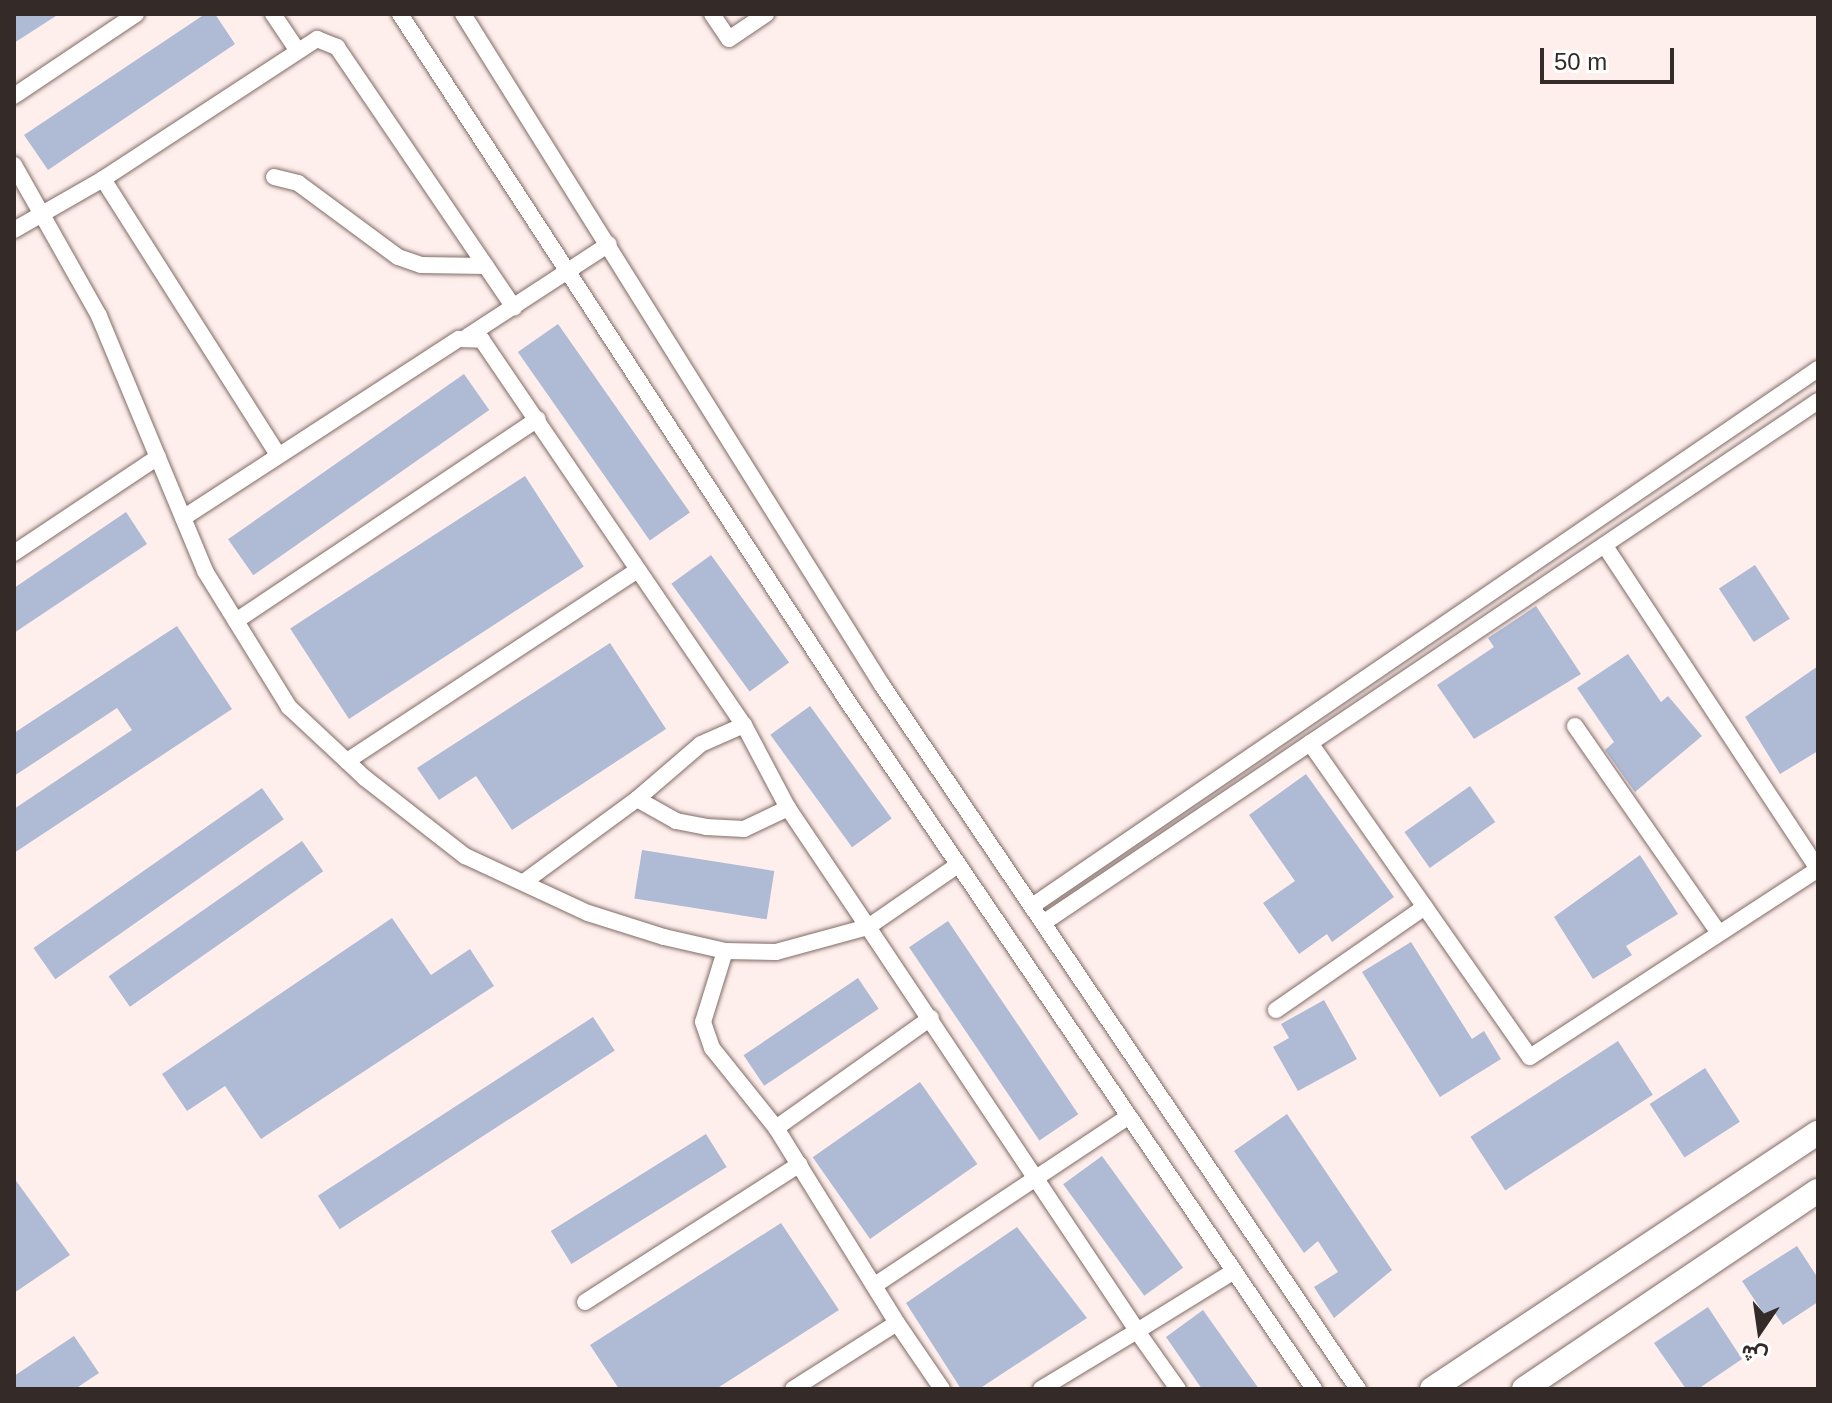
<!DOCTYPE html>
<html>
<head>
<meta charset="utf-8">
<style>
	body { margin:0 }
	#map { position:relative; width:1832px; height:1403px; overflow:hidden; background:#feefec; font-family:Arial,Vazirmatn,sans-serif }
	div>[style] { position:absolute }
	.building>* { inset:0; background:#afbad5; transform-origin:0 0 }
	.roads { filter:drop-shadow(0 0 2px #806b66) drop-shadow(0 0 2px #806b66) }
	.street>* { height:16px; margin:-8px; padding:0 8px; transform-origin:8px; border-radius:8px; background:#fff }
	.secondary>* { height:24px; margin:-12px; padding:0 12px; transform-origin:12px; border-radius:12px; background:#fff }
	span { translate:-50% -50%; white-space:nowrap; text-align:center; line-height:1.15; -webkit-text-stroke:8px #fff; paint-order:stroke }
	.frame { position:absolute; inset:0; border:16px solid #342b29; pointer-events:none }
	.north { position:absolute; left:1720px; top:1291px; width:80px; height:80px; -webkit-text-stroke:6px #fff; paint-order:stroke; rotate:193deg; font-size:22px; font-weight:700; line-height:32px; text-align:center; color:#342b29 }
	.north::after { content:''; display:block; margin:auto; width:28px; height:36px; background:#342b29; clip-path:polygon(50% 0,100% 100%,50% 72%,0 100%) }
	.scale { position:absolute; left:1540px; top:48px; width:134px; height:36px; box-sizing:border-box; border:4px solid #342b29; border-top:0; padding-left:10px; font-size:24px; line-height:28px; white-space:nowrap; color:#342b29; -webkit-text-stroke:6px #fff; paint-order:stroke }
</style>
</head>
<body>
<div id="map">
	<div class="building">
		<div style="clip-path:polygon(14px 14px,59px 14px,14px 43px)"></div>
		<div style="clip-path:polygon(205px 14px,215px 14px,235px 44px,48px 170px,24px 135px)"></div>
		<div style="left:558px;top:324px;width:230px;height:49px;rotate:55deg"></div>
		<div style="left:464px;top:374px;width:44px;height:288px;rotate:55deg"></div>
		<div style="left:525px;top:476px;width:108px;height:280px;rotate:57deg"></div>
		<div style="clip-path:polygon(126px 512px,147px 544px,14px 633px,14px 588px)"></div>
		<div style="left:711px;top:555px;width:133px;height:49px;rotate:54deg"></div>
		<div style="left:1755px;top:565px;width:64px;height:43px;rotate:57deg"></div>
		<div style="clip-path:polygon(1536px 606px,1581px 674px,1474px 739px,1437px 685px,1494px 647px,1488px 638px)"></div>
		<div style="clip-path:polygon(177px 626px,232px 709px,14px 853px,14px 809px,132px 730px,117px 708px,14px 776px,14px 733px)"></div>
		<div style="clip-path:polygon(610px 643px,666px 729px,512px 830px,476px 776px,439px 800px,417px 768px)"></div>
		<div style="clip-path:polygon(1628px 654px,1661px 702px,1668px 696px,1702px 736px,1635px 792px,1605px 750px,1614px 742px,1577px 688px)"></div>
		<div style="clip-path:polygon(1818px 666px,1818px 751px,1780px 774px,1745px 717px)"></div>
		<div style="left:810px;top:706px;width:139px;height:49px;rotate:54deg"></div>
		<div style="clip-path:polygon(1306px 774px,1394px 897px,1332px 942px,1327px 934px,1299px 954px,1263px 903px,1295px 881px,1249px 815px)"></div>
		<div style="left:1470px;top:786px;width:44px;height:80px;rotate:55deg"></div>
		<div style="left:262px;top:788px;width:38px;height:279px;rotate:55deg"></div>
		<div style="left:302px;top:841px;width:37px;height:236px;rotate:55deg"></div>
		<div style="left:642px;top:850px;width:134px;height:49px;rotate:9deg"></div>
		<div style="clip-path:polygon(1640px 855px,1678px 914px,1626px 946px,1632px 955px,1593px 979px,1554px 917px)"></div>
		<div style="clip-path:polygon(392px 918px,431px 975px,470px 949px,494px 986px,261px 1139px,225px 1086px,187px 1111px,162px 1074px)"></div>
		<div style="left:948px;top:921px;width:233px;height:47px;rotate:56deg"></div>
		<div style="clip-path:polygon(1411px 942px,1472px 1039px,1484px 1031px,1501px 1059px,1440px 1097px,1362px 972px)"></div>
		<div style="left:858px;top:978px;width:37px;height:138px;rotate:56deg"></div>
		<div style="clip-path:polygon(1324px 1000px,1357px 1059px,1298px 1091px,1273px 1047px,1289px 1038px,1281px 1024px)"></div>
		<div style="left:593px;top:1017px;width:40px;height:328px;rotate:57deg"></div>
		<div style="left:1618px;top:1041px;width:64px;height:176px;rotate:57deg"></div>
		<div style="left:1705px;top:1068px;width:64px;height:66px;rotate:57deg"></div>
		<div style="left:920px;top:1082px;width:100px;height:131px;rotate:55deg"></div>
		<div style="clip-path:polygon(1287px 1114px,1392px 1270px,1334px 1318px,1314px 1287px,1338px 1272px,1318px 1241px,1304px 1253px,1234px 1151px)"></div>
		<div style="left:706px;top:1134px;width:39px;height:183px;rotate:58deg"></div>
		<div style="left:1102px;top:1156px;width:138px;height:48px;rotate:54deg"></div>
		<div style="clip-path:polygon(14px 1178px,70px 1255px,14px 1293px)"></div>
		<div style="clip-path:polygon(781px 1223px,839px 1310px,716px 1389px,619px 1389px,590px 1345px)"></div>
		<div style="clip-path:polygon(1017px 1227px,1087px 1318px,979px 1389px,961px 1389px,906px 1303px)"></div>
		<div style="clip-path:polygon(1797px 1246px,1818px 1278px,1818px 1302px,1783px 1325px,1774px 1312px,1766px 1317px,1742px 1281px)"></div>
		<div style="clip-path:polygon(1708px 1307px,1742px 1359px,1698px 1389px,1686px 1389px,1654px 1343px)"></div>
		<div style="clip-path:polygon(1203px 1310px,1259px 1389px,1202px 1389px,1166px 1337px)"></div>
		<div style="clip-path:polygon(74px 1336px,99px 1373px,75px 1389px,14px 1389px,14px 1376px)"></div>
	</div>
	<div class="roads">
		<div class="street">
			<div style="left:273px;top:14px;width:40px;rotate:56deg"></div>
			<div style="left:400px;top:14px;width:817px;rotate:56.93deg"></div>
			<div style="left:846px;top:699px;width:834px;rotate:55.85deg"></div>
			<div style="left:463px;top:14px;width:791px;rotate:58.02deg"></div>
			<div style="left:882px;top:685px;width:850px;rotate:55.94deg"></div>
			<div style="left:712px;top:14px;width:30px;rotate:56deg"></div>
			<div style="left:729px;top:39px;width:45px;rotate:-34deg"></div>
			<div style="left:14px;top:96px;width:147px;rotate:-33.9deg"></div>
			<div style="left:14px;top:165px;width:173px;rotate:60.6deg"></div>
			<div style="left:99px;top:316px;width:276px;rotate:67.4deg"></div>
			<div style="left:205px;top:571px;width:160px;rotate:58.3deg"></div>
			<div style="left:289px;top:707px;width:104px;rotate:43.1deg"></div>
			<div style="left:365px;top:778px;width:127px;rotate:38deg"></div>
			<div style="left:465px;top:856px;width:136px;rotate:24.9deg"></div>
			<div style="left:588px;top:913px;width:80px;rotate:17.5deg"></div>
			<div style="left:664px;top:937px;width:63px;rotate:12.9deg"></div>
			<div style="left:725px;top:951px;width:51px;rotate:1.1deg"></div>
			<div style="left:776px;top:952px;width:95px;rotate:-15.2deg"></div>
			<div style="left:868px;top:927px;width:485px;rotate:56.3deg"></div>
			<div style="left:1137px;top:1331px;width:112px;rotate:148.9deg"></div>
			<div style="left:274px;top:177px;width:25px;rotate:14deg"></div>
			<div style="left:298px;top:183px;width:124px;rotate:36.5deg"></div>
			<div style="left:398px;top:257px;width:24px;rotate:19deg"></div>
			<div style="left:421px;top:265px;width:65px;rotate:0.9deg"></div>
			<div style="left:103px;top:179px;width:256px;rotate:-33.2deg"></div>
			<div style="left:317px;top:39px;width:22px;rotate:22deg"></div>
			<div style="left:337px;top:47px;width:315px;rotate:55.8deg"></div>
			<div style="left:14px;top:230px;width:103px;rotate:-29.8deg"></div>
			<div style="left:103px;top:179px;width:327px;rotate:57.6deg"></div>
			<div style="left:468px;top:336px;width:168px;rotate:-33.1deg"></div>
			<div style="left:183px;top:518px;width:329px;rotate:-33deg"></div>
			<div style="left:459px;top:339px;width:23px;rotate:2deg"></div>
			<div style="left:482px;top:340px;width:466px;rotate:55.8deg"></div>
			<div style="left:744px;top:725px;width:94px;rotate:62.1deg"></div>
			<div style="left:788px;top:808px;width:143px;rotate:56.1deg"></div>
			<div style="left:868px;top:927px;width:109px;rotate:-34.6deg"></div>
			<div style="left:14px;top:553px;width:173px;rotate:-33.7deg"></div>
			<div style="left:236px;top:621px;width:363px;rotate:-33.8deg"></div>
			<div style="left:1575px;top:726px;width:252px;rotate:55.2deg"></div>
			<div style="left:1310px;top:743px;width:383px;rotate:55deg"></div>
			<div style="left:1530px;top:1057px;width:344px;rotate:-33.1deg"></div>
			<div style="left:1818px;top:869px;width:388px;rotate:-123.4deg"></div>
			<div style="left:347px;top:761px;width:346px;rotate:-33.3deg"></div>
			<div style="left:637px;top:799px;width:84px;rotate:-40.7deg"></div>
			<div style="left:701px;top:744px;width:47px;rotate:-23.8deg"></div>
			<div style="left:524px;top:882px;width:140px;rotate:-36.3deg"></div>
			<div style="left:637px;top:799px;width:45px;rotate:29.4deg"></div>
			<div style="left:676px;top:821px;width:31px;rotate:11deg"></div>
			<div style="left:706px;top:827px;width:38px;rotate:3deg"></div>
			<div style="left:744px;top:829px;width:49px;rotate:-25.5deg"></div>
			<div style="left:1032px;top:906px;width:952px;rotate:-34.34deg"></div>
			<div style="left:1043px;top:923px;width:934px;rotate:-33.96deg"></div>
			<div style="left:725px;top:951px;width:74px;rotate:107.2deg"></div>
			<div style="left:703px;top:1022px;width:28px;rotate:71deg"></div>
			<div style="left:712px;top:1048px;width:102px;rotate:51.3deg"></div>
			<div style="left:1276px;top:1010px;width:181px;rotate:-34.7deg"></div>
			<div style="left:878px;top:1283px;width:301px;rotate:-33.6deg"></div>
			<div style="left:585px;top:1302px;width:255px;rotate:-32.7deg"></div>
			<div style="left:897px;top:1323px;width:229px;rotate:-121.8deg"></div>
			<div style="left:776px;top:1128px;width:190px;rotate:-35.4deg"></div>
			<div style="left:793px;top:1389px;width:123px;rotate:-32.4deg"></div>
			<div style="left:897px;top:1323px;width:80px;rotate:55.7deg"></div>
			<div style="left:1178px;top:1389px;width:71px;rotate:-125.3deg"></div>
			<div style="left:1137px;top:1331px;width:114px;rotate:-31.7deg"></div>
		</div>
		<div class="secondary">
			<div style="left:1432px;top:1389px;width:463px;rotate:-33.6deg"></div>
			<div style="left:1524px;top:1389px;width:354px;rotate:-34deg"></div>
		</div>
	</div>
	<div class="frame"></div>
	<div class="north">ش</div>
	<div class="scale">50 m</div>
</div>
</body>
</html>
